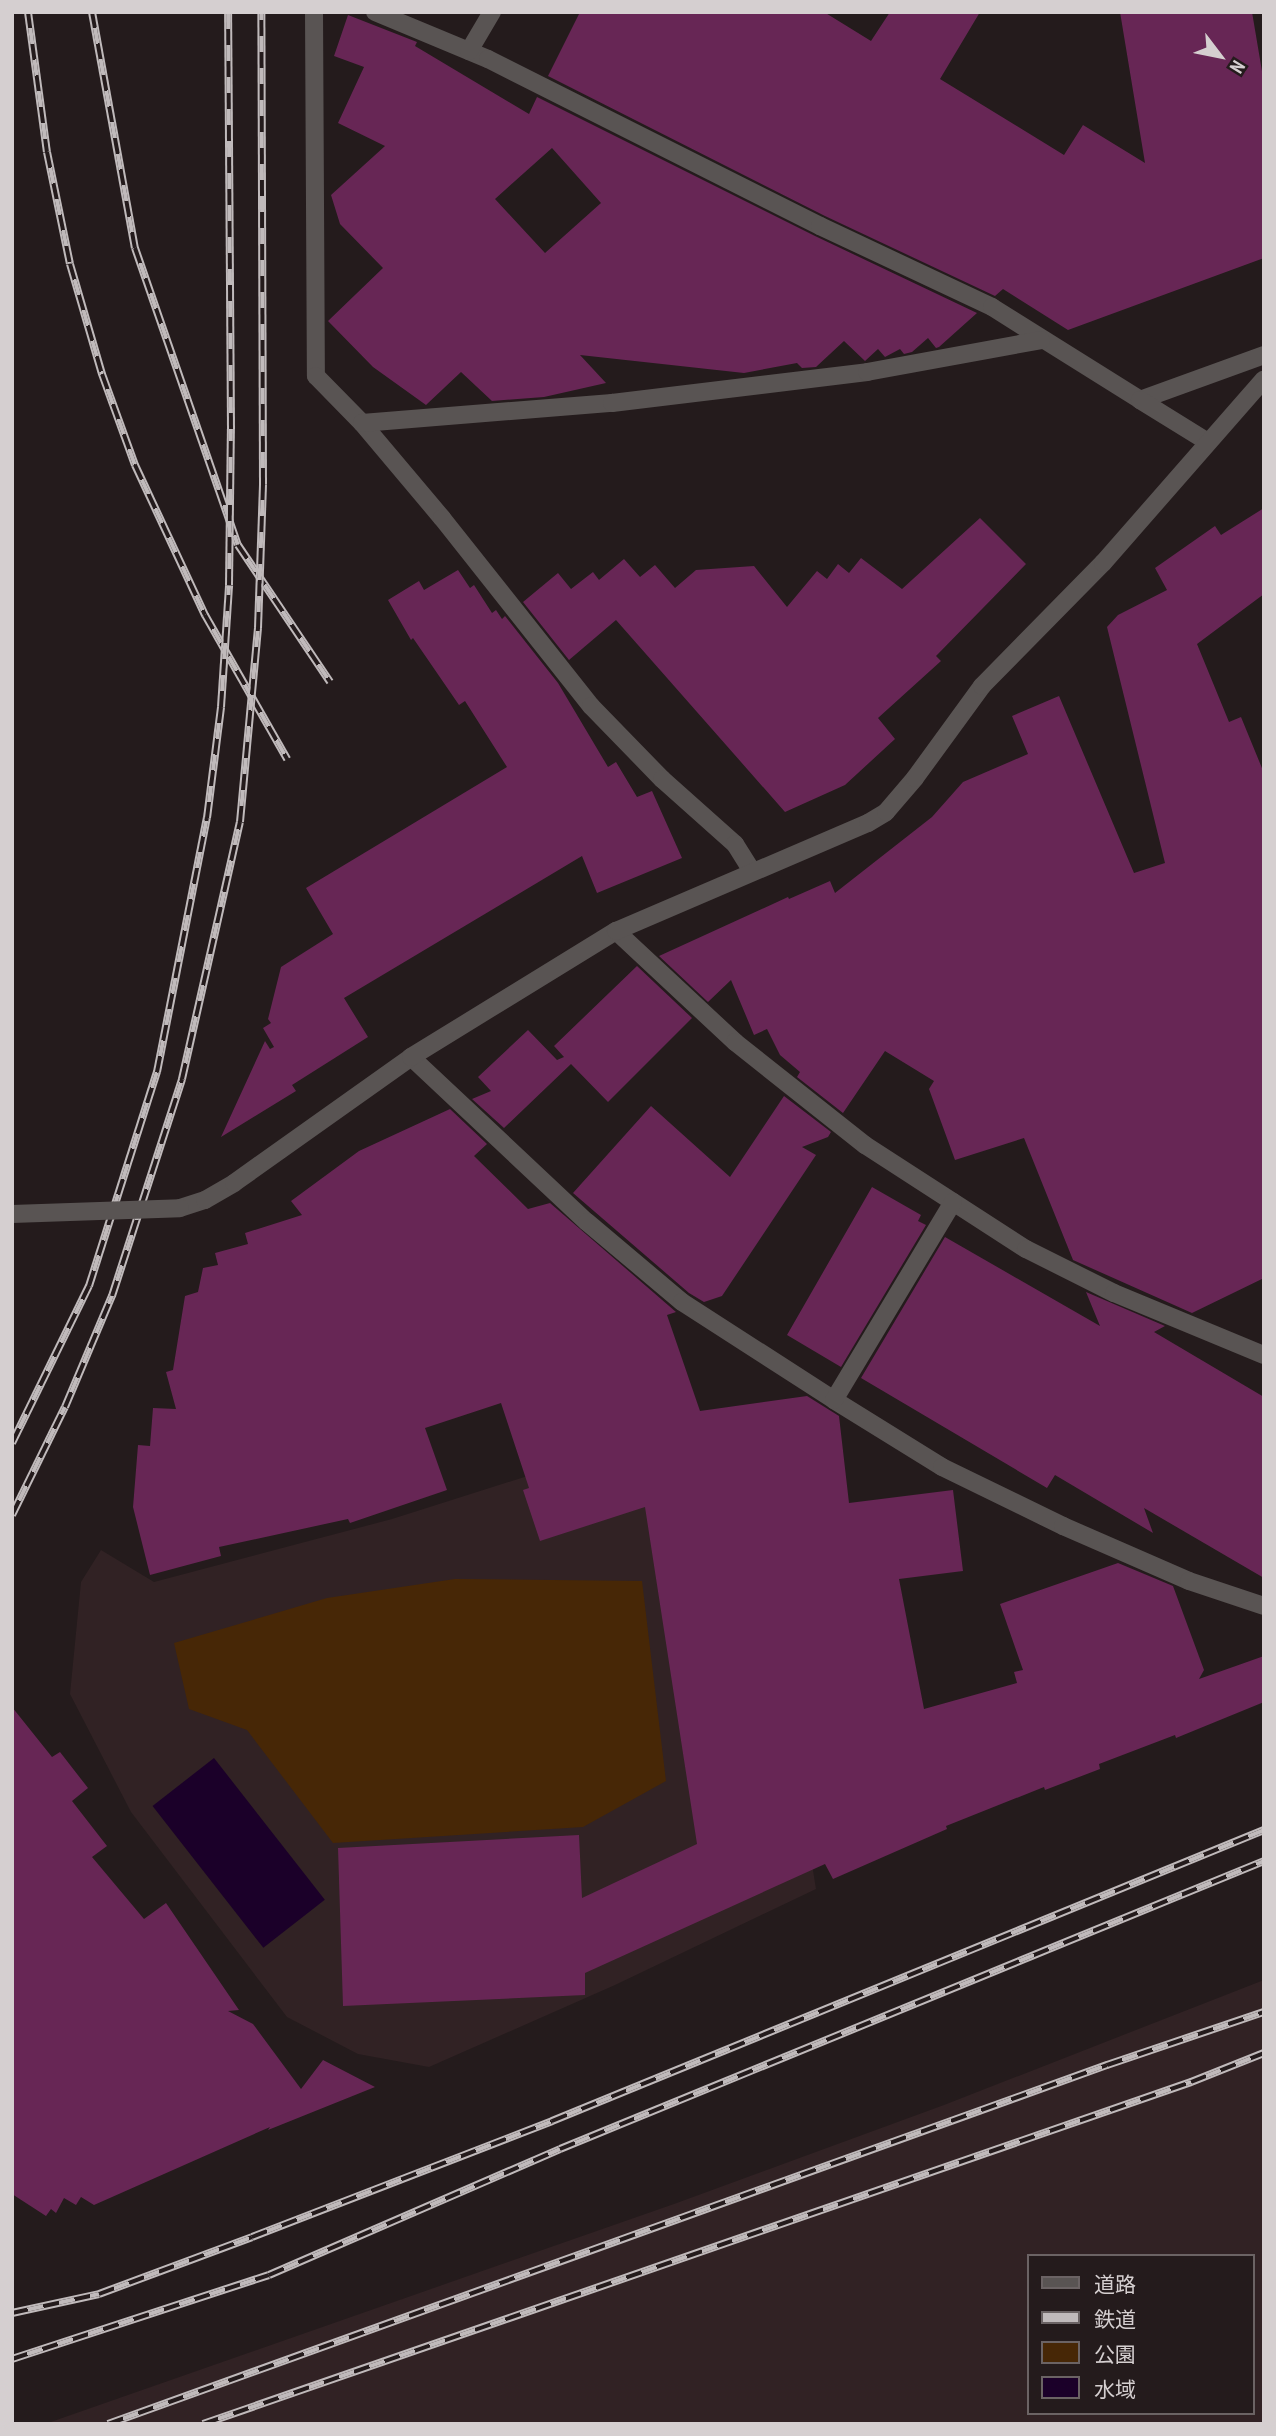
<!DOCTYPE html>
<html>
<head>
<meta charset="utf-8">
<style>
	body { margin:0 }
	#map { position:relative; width:1276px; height:2436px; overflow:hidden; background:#241b1c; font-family:"PT Sans Narrow","Noto Sans JP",sans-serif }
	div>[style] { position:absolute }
	.built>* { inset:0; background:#312224 }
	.green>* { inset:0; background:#472706 }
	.water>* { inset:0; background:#1b0029; transform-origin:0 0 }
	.building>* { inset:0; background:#672655 }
	.minor>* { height:18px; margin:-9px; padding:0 9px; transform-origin:9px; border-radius:9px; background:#595453 }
	.rail>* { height:8px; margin-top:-4px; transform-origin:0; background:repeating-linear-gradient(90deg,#241b1c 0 16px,#c0babb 0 32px); box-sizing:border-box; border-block:2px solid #c0babb }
	.minor-bridge>* { height:18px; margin:-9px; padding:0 9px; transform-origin:9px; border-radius:9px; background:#595453 }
	span { translate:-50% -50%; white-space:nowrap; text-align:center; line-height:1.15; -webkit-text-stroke:5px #241b1c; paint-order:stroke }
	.frame { position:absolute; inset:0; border:14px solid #d5cfd0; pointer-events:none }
	.legend { position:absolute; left:1027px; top:2254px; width:228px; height:161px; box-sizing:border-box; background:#241b1c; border:2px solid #6b6364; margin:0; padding:9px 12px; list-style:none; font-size:21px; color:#d5cfd0 }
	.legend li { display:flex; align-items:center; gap:14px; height:35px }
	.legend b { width:35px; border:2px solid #6b6364 }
	.north { position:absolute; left:1185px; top:21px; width:70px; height:70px; -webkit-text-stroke:5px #241b1c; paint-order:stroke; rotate:122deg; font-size:19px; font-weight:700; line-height:28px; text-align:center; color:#d5cfd0 }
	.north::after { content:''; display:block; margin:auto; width:24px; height:32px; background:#d5cfd0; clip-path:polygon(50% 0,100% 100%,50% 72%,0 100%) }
</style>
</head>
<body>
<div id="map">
	<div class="built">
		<div style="clip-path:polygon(741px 1424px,816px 1889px,615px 1985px,429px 2067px,358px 2054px,287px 2017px,131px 1812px,70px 1694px,81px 1582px,101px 1550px,154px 1582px,392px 1519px,644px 1439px)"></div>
		<div style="clip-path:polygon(evenodd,1264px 1980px,1264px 2424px,45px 2424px,674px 2204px,944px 2105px,1264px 1980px,1029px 2256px,1253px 2256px,1253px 2413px,1029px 2413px,1029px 2256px)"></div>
	</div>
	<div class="green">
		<div style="clip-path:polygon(455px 1579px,642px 1581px,666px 1781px,583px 1827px,333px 1843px,247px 1730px,189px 1709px,174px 1643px,327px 1598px)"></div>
	</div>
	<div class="water">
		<div style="left:214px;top:1758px;width:180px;height:78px;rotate:52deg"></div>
	</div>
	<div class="building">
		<div style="clip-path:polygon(580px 12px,824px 12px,871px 41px,890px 12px,980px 12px,940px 79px,1064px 155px,1083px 125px,1145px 163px,1120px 12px,1252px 12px,1264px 83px,1264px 258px,1068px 330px,1003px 289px,995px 296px,825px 216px,548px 76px)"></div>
		<div style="clip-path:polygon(evenodd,348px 15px,417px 42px,415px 46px,529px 114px,537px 97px,815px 236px,977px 313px,939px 347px,936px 348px,928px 338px,912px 352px,904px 354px,900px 349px,885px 357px,878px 349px,865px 361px,844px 341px,816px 367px,802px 368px,797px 363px,744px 373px,580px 355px,606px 383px,544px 397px,492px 401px,461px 372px,426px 405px,373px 367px,328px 321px,383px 268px,340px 224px,331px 195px,385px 146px,338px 123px,364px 67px,334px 56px,348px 15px,552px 148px,601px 203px,545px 253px,495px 199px,552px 148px)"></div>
		<div style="clip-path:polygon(1264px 508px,1264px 594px,1197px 644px,1229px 722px,1241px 717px,1264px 773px,1264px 1278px,1192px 1313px,1073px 1260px,1024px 1138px,955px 1160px,929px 1089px,934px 1081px,885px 1051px,843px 1113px,797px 1077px,800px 1072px,780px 1055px,767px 1029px,754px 1035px,731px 980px,708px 1002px,659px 956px,788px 897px,789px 899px,830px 881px,835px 893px,932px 817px,963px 782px,1028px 754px,1012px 716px,1059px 696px,1134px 873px,1165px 863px,1107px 627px,1118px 615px,1167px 590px,1155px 568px,1215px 526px,1221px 535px)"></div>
		<div style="clip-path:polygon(980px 518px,1026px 564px,936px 656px,941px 661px,878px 718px,895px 739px,845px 785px,785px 812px,616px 620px,569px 660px,523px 602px,558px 573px,571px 589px,593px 572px,599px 580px,624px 559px,640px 577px,655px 565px,675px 588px,696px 570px,754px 566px,787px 607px,817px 571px,827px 579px,838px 564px,849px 573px,861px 558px,902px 589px)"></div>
		<div style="clip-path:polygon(458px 570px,470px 588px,474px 585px,492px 613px,496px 610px,502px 619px,505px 616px,558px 683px,608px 767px,616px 762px,637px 797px,652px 791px,682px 858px,597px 893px,582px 856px,344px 998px,368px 1037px,292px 1085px,296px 1091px,221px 1137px,265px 1041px,270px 1049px,274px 1047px,263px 1028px,271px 1023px,268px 1019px,281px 967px,333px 934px,306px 888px,507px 767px,465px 701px,459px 705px,413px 638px,411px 640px,388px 600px,419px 581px,424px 590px)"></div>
		<div style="clip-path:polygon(637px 966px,692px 1018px,608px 1102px,571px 1064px,504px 1128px,472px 1099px,491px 1091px,478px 1077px,528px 1030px,557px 1060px,564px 1057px,554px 1046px)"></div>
		<div style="clip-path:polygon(784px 1096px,831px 1132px,828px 1137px,802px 1147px,816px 1155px,722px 1296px,704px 1302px,689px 1293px,573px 1193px,651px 1106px,730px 1177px)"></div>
		<div style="clip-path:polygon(450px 1109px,487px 1144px,474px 1156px,528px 1209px,550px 1203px,676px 1312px,667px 1315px,700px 1411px,807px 1396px,839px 1416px,849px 1503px,953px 1490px,963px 1571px,899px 1579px,924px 1709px,1017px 1683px,1014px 1672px,1023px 1670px,1000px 1604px,1118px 1563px,1173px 1586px,1204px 1670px,1199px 1679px,1264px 1656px,1264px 1702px,1176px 1738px,1175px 1735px,1099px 1764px,1100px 1769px,1045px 1790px,1044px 1787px,946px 1826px,947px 1829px,833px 1879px,825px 1864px,585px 1973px,585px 1995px,343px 2006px,338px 1848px,579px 1835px,582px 1898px,697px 1844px,645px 1507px,540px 1541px,523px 1490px,529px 1488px,501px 1403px,425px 1428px,447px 1490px,350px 1523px,348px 1519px,219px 1547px,221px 1556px,150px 1575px,133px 1507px,138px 1445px,150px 1446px,153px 1408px,176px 1409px,166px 1372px,173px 1370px,185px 1296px,198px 1292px,203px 1268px,218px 1265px,215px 1253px,248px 1244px,245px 1233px,302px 1215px,291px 1201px,359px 1151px)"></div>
		<div style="clip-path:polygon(872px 1187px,921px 1215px,918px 1221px,926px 1225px,841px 1367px,787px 1335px)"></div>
		<div style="clip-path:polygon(945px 1237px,1100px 1326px,1086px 1292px,1165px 1326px,1154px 1332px,1264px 1397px,1264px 1578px,1144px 1508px,1153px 1533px,1055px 1475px,1047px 1488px,861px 1378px)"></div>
		<div style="clip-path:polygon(12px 1707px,52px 1757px,60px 1752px,88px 1788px,72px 1801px,107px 1846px,92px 1857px,144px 1919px,166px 1903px,239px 2010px,228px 2011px,253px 2024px,301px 2089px,323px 2060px,375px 2087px,268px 2130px,270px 2127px,94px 2205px,81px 2197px,76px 2205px,64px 2198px,56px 2213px,51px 2209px,46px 2216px,12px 2194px)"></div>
	</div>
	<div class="minor">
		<div style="left:314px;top:12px;width:364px;rotate:89.7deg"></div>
		<div style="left:316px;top:376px;width:66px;rotate:45.6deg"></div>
		<div style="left:362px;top:423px;width:124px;rotate:49.9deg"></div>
		<div style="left:442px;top:518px;width:240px;rotate:51.6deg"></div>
		<div style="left:591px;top:706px;width:102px;rotate:45.8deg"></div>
		<div style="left:662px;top:779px;width:98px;rotate:41.7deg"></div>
		<div style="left:735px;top:844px;width:32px;rotate:58deg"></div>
		<div style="left:375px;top:12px;width:122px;rotate:22.6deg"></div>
		<div style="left:488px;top:59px;width:372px;rotate:26.7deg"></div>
		<div style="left:820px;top:226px;width:190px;rotate:25.2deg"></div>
		<div style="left:992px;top:307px;width:175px;rotate:32.1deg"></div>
		<div style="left:1140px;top:400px;width:132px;rotate:-19.9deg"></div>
		<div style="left:469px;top:51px;width:45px;rotate:-59.5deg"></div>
		<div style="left:1140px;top:400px;width:80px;rotate:31.7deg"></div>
		<div style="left:362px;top:423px;width:251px;rotate:-4.6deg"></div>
		<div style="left:612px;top:403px;width:257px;rotate:-6.9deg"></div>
		<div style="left:867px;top:372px;width:177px;rotate:-10.4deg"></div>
		<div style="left:616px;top:931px;width:163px;rotate:43deg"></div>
		<div style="left:735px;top:1042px;width:166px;rotate:38.4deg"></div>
		<div style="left:865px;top:1145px;width:192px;rotate:32.9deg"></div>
		<div style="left:1026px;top:1249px;width:98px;rotate:26.6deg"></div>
		<div style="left:1114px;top:1293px;width:162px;rotate:22.5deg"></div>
		<div style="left:411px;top:1057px;width:241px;rotate:43.2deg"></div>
		<div style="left:587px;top:1222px;width:124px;rotate:40.1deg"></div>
		<div style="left:682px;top:1302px;width:181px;rotate:32.8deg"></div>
		<div style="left:834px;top:1400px;width:127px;rotate:31.8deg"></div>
		<div style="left:942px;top:1467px;width:135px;rotate:26deg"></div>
		<div style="left:1063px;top:1526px;width:137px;rotate:23.6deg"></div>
		<div style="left:1189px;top:1581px;width:79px;rotate:18.4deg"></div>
		<div style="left:180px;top:1208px;width:26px;rotate:-18deg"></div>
		<div style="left:205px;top:1200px;width:34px;rotate:-30deg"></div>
		<div style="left:234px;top:1183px;width:217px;rotate:-35.4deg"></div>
		<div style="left:411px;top:1057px;width:241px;rotate:-31.6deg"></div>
		<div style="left:616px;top:931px;width:274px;rotate:-23.2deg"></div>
		<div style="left:868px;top:823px;width:21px;rotate:-31deg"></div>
		<div style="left:886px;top:812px;width:45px;rotate:-49.5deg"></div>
		<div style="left:915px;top:778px;width:114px;rotate:-53.9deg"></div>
		<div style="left:982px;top:686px;width:173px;rotate:-45.5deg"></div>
		<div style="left:1103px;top:563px;width:244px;rotate:-48.8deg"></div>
		<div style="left:834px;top:1400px;width:231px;rotate:-59deg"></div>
	</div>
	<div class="rail">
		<div style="left:28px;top:12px;width:141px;rotate:82.3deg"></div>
		<div style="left:47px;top:152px;width:114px;rotate:78.4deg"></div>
		<div style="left:70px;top:264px;width:115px;rotate:73.8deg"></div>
		<div style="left:102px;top:374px;width:97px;rotate:70.1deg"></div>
		<div style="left:135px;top:465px;width:166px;rotate:65deg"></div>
		<div style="left:205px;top:615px;width:166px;rotate:60.3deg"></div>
		<div style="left:92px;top:12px;width:240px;rotate:79.7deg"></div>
		<div style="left:135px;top:248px;width:314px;rotate:70.9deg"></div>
		<div style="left:238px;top:545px;width:165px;rotate:56.1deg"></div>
		<div style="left:12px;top:1443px;width:175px;rotate:-63.9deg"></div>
		<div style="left:89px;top:1286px;width:225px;rotate:-72.4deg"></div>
		<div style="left:157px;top:1072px;width:259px;rotate:-78.9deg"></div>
		<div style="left:207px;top:818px;width:112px;rotate:-82.8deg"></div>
		<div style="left:221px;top:707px;width:122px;rotate:-86.2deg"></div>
		<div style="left:229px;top:585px;width:156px;rotate:-89.3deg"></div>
		<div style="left:231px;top:429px;width:417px;rotate:-90.4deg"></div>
		<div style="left:12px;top:1515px;width:120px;rotate:-63.9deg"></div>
		<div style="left:65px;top:1407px;width:121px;rotate:-67.1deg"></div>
		<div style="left:112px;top:1296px;width:228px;rotate:-72.1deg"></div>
		<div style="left:182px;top:1079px;width:263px;rotate:-77.3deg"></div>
		<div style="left:240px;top:822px;width:195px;rotate:-84.7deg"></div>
		<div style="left:258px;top:628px;width:144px;rotate:-88deg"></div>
		<div style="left:263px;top:484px;width:472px;rotate:-90.2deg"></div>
		<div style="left:12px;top:2313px;width:89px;rotate:-12.3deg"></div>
		<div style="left:99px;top:2294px;width:163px;rotate:-20.4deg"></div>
		<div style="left:252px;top:2237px;width:322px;rotate:-21.1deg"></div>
		<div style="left:552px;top:2121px;width:769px;rotate:-22.23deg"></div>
		<div style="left:12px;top:2359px;width:270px;rotate:-18.1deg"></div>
		<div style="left:269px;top:2275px;width:317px;rotate:-23.4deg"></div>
		<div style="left:560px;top:2149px;width:761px;rotate:-22.25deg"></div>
		<div style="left:108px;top:2424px;width:1062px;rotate:-19.77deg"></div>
		<div style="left:1107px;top:2065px;width:166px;rotate:-18.7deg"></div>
		<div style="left:203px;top:2424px;width:1046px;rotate:-19.09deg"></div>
		<div style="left:1191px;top:2082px;width:79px;rotate:-21.7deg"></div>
	</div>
	<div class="minor-bridge">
		<div style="left:12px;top:1214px;width:168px;rotate:-2deg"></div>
	</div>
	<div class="frame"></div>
	<ul class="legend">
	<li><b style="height:9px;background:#595453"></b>道路</li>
	<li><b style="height:9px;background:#c0babb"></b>鉄道</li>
	<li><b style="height:19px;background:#472706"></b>公園</li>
	<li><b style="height:19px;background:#1b0029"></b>水域</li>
	</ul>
	<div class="north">N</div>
</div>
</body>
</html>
